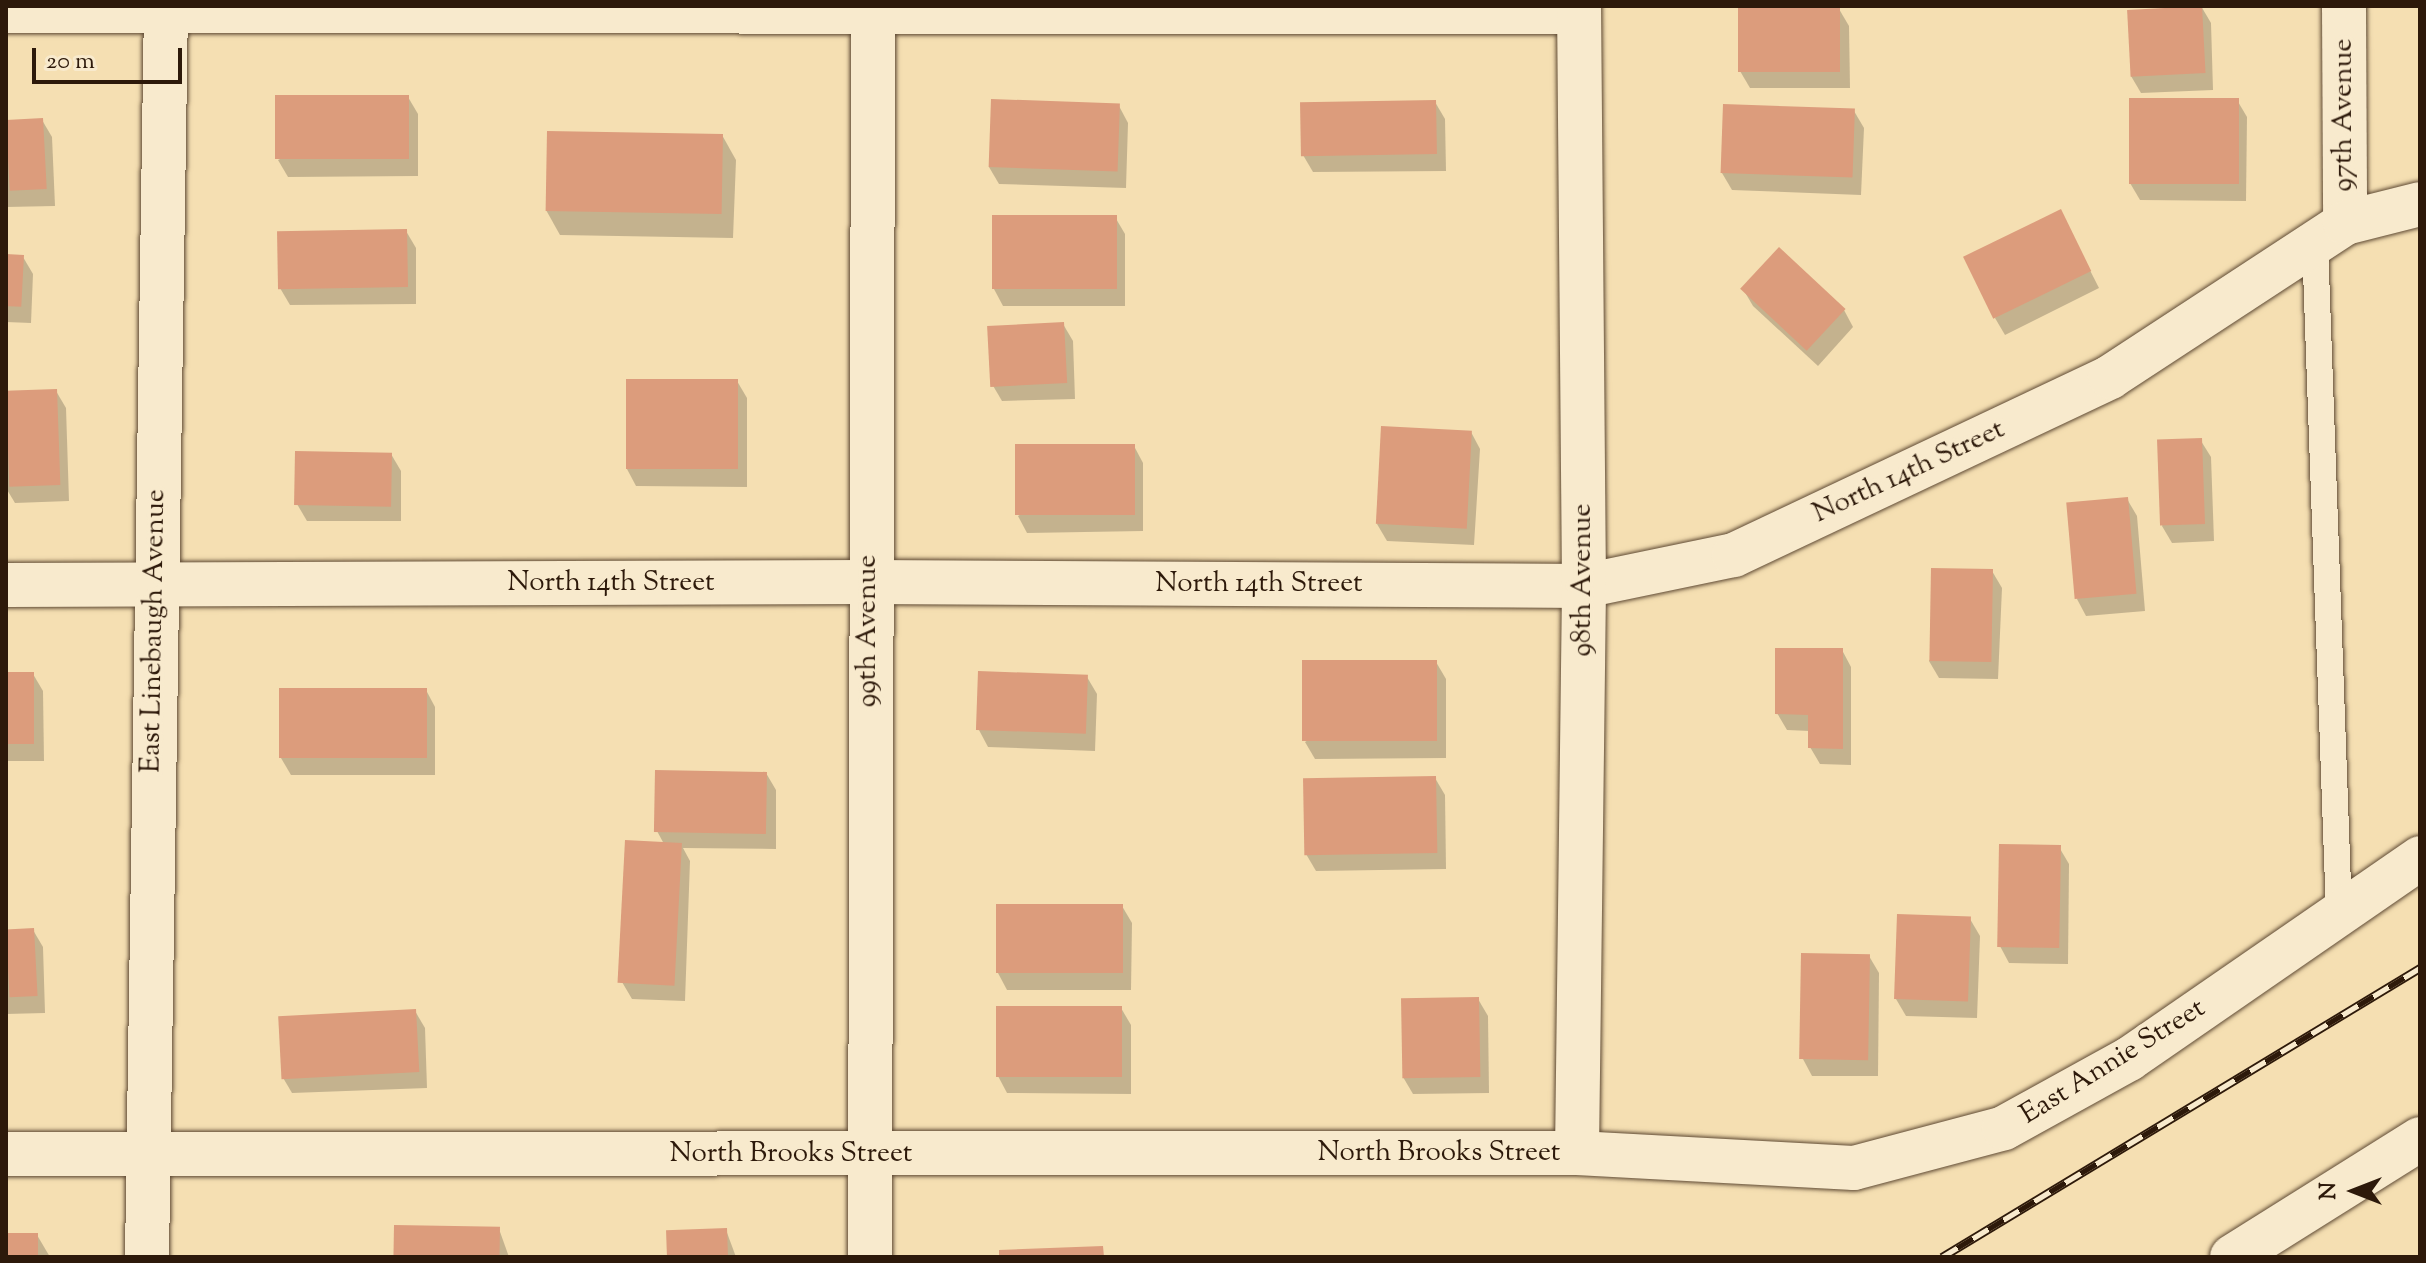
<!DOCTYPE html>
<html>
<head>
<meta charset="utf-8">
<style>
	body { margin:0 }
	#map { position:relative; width:2426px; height:1263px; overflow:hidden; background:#f5dfb2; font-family:"Sorts Mill Goudy",serif }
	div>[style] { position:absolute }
	.shadow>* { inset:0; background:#0003 }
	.building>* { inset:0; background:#dc9c7c; transform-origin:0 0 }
	.roads { filter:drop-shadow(0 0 2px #5f4a34) drop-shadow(0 0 2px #5f4a34) }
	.service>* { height:26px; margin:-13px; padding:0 13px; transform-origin:13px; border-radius:13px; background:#f8eacd }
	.minor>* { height:44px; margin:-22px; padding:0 22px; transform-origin:22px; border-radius:22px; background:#f8eacd }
	.tertiary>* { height:44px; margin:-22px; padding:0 22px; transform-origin:22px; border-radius:22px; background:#f8eacd }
	.rail>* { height:9px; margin-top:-4.5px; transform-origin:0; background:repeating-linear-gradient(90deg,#f8eacd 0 18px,#2d190a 0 36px); box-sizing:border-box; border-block:2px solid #2d190a }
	span { translate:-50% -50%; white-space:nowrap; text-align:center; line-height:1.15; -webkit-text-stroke:8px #f8eacd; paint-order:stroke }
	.street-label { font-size:28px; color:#2d190a }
	.frame { position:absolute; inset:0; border:8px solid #2d190a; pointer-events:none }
	.north { position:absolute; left:2314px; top:1151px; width:80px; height:80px; -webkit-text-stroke:6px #f8eacd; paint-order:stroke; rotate:270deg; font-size:22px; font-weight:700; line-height:32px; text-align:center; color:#2d190a }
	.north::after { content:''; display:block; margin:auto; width:28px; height:36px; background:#2d190a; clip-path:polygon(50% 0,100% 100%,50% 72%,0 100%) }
	.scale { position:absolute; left:32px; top:48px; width:150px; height:36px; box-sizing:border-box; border:4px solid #2d190a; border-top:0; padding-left:10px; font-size:24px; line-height:28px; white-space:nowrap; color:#2d190a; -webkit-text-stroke:6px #f8eacd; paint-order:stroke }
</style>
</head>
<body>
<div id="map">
	<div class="shadow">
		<div style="clip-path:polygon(2201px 6px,2211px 23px,2213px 90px,2141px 93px,2131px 76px)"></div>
		<div style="clip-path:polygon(1839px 9px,1849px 26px,1850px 88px,1750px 88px,1740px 71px)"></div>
		<div style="clip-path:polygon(408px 97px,418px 114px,418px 176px,288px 177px,278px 160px)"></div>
		<div style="clip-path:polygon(2237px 100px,2247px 117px,2246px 201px,2140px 200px,2130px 183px)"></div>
		<div style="clip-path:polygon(1435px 102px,1445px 119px,1446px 171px,1313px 172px,1303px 155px)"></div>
		<div style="clip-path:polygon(1119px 106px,1128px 123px,1126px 188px,999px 184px,989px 167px)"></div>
		<div style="clip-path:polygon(1854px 111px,1864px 128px,1861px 195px,1732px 190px,1722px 173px)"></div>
		<div style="clip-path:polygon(42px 120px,52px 137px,55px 206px,6px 207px,6px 122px)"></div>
		<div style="clip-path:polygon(722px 135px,736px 160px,733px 238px,560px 235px,546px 210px)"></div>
		<div style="clip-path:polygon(1115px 217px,1125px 234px,1125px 306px,1003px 306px,994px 289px)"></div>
		<div style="clip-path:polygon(2069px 229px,2099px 288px,2005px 335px,1995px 318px)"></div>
		<div style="clip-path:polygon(406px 231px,416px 248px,416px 304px,290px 305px,280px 288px)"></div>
		<div style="clip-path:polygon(6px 256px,23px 257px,33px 274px,31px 323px,6px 322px)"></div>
		<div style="clip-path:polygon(1743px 289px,1844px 310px,1853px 327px,1818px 366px,1753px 306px)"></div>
		<div style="clip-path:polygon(1063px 324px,1073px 341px,1075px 399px,1002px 401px,992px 384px)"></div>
		<div style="clip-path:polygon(737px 381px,747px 398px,747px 487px,636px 486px,627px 469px)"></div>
		<div style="clip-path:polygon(56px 391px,66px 408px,69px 501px,15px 503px,6px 488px,6px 393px)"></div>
		<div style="clip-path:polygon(1471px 432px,1480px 449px,1474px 545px,1387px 541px,1377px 524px)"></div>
		<div style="clip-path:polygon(2201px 441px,2211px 457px,2214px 541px,2172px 543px,2162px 526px)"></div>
		<div style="clip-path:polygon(1134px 446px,1143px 463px,1143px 531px,1027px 533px,1018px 516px)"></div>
		<div style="clip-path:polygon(391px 454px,401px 471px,401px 521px,307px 521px,297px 504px)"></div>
		<div style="clip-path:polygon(2127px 499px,2137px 516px,2145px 611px,2086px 616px,2077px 599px)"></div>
		<div style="clip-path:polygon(1992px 571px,2002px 588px,1998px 679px,1939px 678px,1929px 661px)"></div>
		<div style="clip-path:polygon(1842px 650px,1851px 667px,1851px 765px,1820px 764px,1810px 747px,1810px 731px,1787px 730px,1777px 713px)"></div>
		<div style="clip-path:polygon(1436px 662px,1446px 679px,1446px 758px,1315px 759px,1305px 742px)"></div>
		<div style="clip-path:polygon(6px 674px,33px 674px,43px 691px,44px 761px,6px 761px)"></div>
		<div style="clip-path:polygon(1087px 677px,1097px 694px,1095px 751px,988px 747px,979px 730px)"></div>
		<div style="clip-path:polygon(426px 690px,435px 707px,435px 775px,291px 775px,281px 758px)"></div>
		<div style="clip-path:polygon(766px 773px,776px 790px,776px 849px,683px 848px,690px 861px,685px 1001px,632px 999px,622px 982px,664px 844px,657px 831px)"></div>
		<div style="clip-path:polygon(1435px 778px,1445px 795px,1446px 869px,1316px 871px,1306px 854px)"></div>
		<div style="clip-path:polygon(2059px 847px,2069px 864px,2068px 964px,2009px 963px,2000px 946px)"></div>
		<div style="clip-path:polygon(1122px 906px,1132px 923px,1131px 990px,1007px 990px,998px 973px)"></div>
		<div style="clip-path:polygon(1970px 919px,1980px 936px,1977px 1018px,1906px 1016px,1896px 999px)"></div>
		<div style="clip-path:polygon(33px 930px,43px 947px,45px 1013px,6px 1014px,6px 931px)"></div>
		<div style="clip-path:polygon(1869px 956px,1879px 973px,1878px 1076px,1812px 1076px,1803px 1059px)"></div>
		<div style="clip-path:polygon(1478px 999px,1488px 1016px,1489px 1093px,1413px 1094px,1403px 1077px)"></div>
		<div style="clip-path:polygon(1121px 1008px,1131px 1025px,1131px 1094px,1007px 1093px,998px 1076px)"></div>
		<div style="clip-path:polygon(415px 1011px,425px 1028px,427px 1088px,292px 1093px,282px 1076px)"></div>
		<div style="clip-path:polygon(499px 1229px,509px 1257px,396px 1257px)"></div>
		<div style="clip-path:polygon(726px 1230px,736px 1257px,669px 1257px)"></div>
		<div style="clip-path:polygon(6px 1235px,37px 1235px,50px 1257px,6px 1257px)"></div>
	</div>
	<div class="building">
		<div style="left:2202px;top:6px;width:67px;height:75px;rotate:87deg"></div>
		<div style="left:1738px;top:7px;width:102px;height:65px"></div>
		<div style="left:409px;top:95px;width:64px;height:134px;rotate:90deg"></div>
		<div style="left:2129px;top:98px;width:110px;height:86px"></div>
		<div style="left:991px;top:99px;width:129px;height:68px;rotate:2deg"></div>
		<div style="left:1436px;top:100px;width:54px;height:136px;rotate:89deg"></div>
		<div style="left:1723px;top:104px;width:132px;height:69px;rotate:2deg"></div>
		<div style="left:43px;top:118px;width:71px;height:37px;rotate:87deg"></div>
		<div style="left:547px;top:131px;width:176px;height:80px;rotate:1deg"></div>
		<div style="left:2061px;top:209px;width:69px;height:109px;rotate:64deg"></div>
		<div style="left:992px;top:215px;width:125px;height:74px"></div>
		<div style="left:407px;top:229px;width:58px;height:130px;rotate:89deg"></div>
		<div style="left:1779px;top:247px;width:91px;height:57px;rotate:43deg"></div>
		<div style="left:6px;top:254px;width:18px;height:52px;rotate:3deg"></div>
		<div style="left:1064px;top:322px;width:61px;height:77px;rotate:87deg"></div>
		<div style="left:626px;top:379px;width:112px;height:90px"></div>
		<div style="left:57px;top:389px;width:96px;height:51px;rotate:88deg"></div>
		<div style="left:1381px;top:426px;width:91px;height:98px;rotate:3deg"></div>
		<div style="left:2202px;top:438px;width:86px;height:45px;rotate:88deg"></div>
		<div style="left:1135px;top:444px;width:71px;height:120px;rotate:90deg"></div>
		<div style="left:295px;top:451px;width:97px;height:54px;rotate:1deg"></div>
		<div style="left:2128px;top:497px;width:97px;height:62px;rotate:85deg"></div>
		<div style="left:1931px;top:568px;width:62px;height:93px;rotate:1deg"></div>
		<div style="clip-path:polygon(1775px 648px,1843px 648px,1843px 749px,1808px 748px,1808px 715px,1775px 714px)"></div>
		<div style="left:1437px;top:660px;width:81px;height:135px;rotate:90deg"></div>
		<div style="left:978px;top:671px;width:110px;height:59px;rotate:2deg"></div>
		<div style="left:6px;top:672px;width:28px;height:72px"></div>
		<div style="left:279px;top:688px;width:148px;height:70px"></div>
		<div style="left:655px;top:770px;width:112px;height:62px;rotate:1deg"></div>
		<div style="left:1436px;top:776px;width:77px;height:133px;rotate:89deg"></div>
		<div style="left:625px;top:840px;width:57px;height:143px;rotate:3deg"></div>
		<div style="left:1999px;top:844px;width:62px;height:103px;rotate:1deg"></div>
		<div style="left:996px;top:904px;width:127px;height:69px"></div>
		<div style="left:1897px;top:914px;width:74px;height:85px;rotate:2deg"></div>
		<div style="left:34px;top:928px;width:68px;height:28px;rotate:87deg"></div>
		<div style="left:1801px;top:953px;width:69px;height:106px;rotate:1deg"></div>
		<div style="left:1479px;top:997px;width:80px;height:78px;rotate:89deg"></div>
		<div style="left:996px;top:1006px;width:126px;height:71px"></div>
		<div style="left:416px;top:1009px;width:63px;height:138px;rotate:87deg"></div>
		<div style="left:394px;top:1225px;width:106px;height:32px;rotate:1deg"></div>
		<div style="left:727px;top:1228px;width:29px;height:61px;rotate:88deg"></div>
		<div style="left:6px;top:1233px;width:32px;height:24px"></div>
		<div style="clip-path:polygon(1103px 1246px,1104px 1257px,999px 1257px,999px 1250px)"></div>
	</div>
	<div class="roads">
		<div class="service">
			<div style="left:2315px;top:243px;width:671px;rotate:87.95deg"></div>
		</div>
		<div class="minor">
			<div style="left:2344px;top:6px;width:217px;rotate:89.7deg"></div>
			<div style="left:6px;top:11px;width:1573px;rotate:0.04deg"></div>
			<div style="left:6px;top:585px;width:862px;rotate:-0.2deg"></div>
			<div style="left:868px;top:582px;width:716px;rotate:0.32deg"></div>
			<div style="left:1584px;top:586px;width:153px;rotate:-11.7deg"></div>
			<div style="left:1734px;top:555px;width:416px;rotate:-25.3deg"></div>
			<div style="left:2110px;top:377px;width:281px;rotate:-33.2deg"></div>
			<div style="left:2345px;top:223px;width:77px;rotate:-14.2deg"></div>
			<div style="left:1577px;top:1153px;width:567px;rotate:-89.29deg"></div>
			<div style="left:1584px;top:586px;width:580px;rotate:-90.49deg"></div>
			<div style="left:6px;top:1154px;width:1571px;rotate:-0.04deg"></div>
			<div style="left:1577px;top:1153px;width:277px;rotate:3.1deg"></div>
			<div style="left:1854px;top:1168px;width:155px;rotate:-14.9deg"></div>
			<div style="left:2004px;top:1128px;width:143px;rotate:-28.9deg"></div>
			<div style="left:2129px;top:1059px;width:354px;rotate:-34.6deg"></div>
			<div style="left:870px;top:1257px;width:1251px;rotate:-89.86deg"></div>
			<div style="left:2232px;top:1257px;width:222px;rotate:-32.1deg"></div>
		</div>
		<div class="tertiary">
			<div style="left:147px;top:1257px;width:1251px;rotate:-89.13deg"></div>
		</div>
	</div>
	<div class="rail">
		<div style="left:1942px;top:1257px;width:559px;rotate:-31.16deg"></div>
	</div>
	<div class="street-label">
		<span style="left:2344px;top:115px;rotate:-90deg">97th Avenue</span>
		<span style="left:1909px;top:472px;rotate:-25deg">North 14th Street</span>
		<span style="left:1583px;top:580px;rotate:-90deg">98th Avenue</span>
		<span style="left:611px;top:583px">North 14th Street</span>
		<span style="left:1259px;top:584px">North 14th Street</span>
		<span style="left:154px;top:631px;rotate:-89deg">East Linebaugh Avenue</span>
		<span style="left:868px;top:631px;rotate:-90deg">99th Avenue</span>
		<span style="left:2113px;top:1062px;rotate:-32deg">East Annie Street</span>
		<span style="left:1439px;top:1153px">North Brooks Street</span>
		<span style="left:791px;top:1154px">North Brooks Street</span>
	</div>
	<div class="frame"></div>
	<div class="north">N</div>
	<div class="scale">20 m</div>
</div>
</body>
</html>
